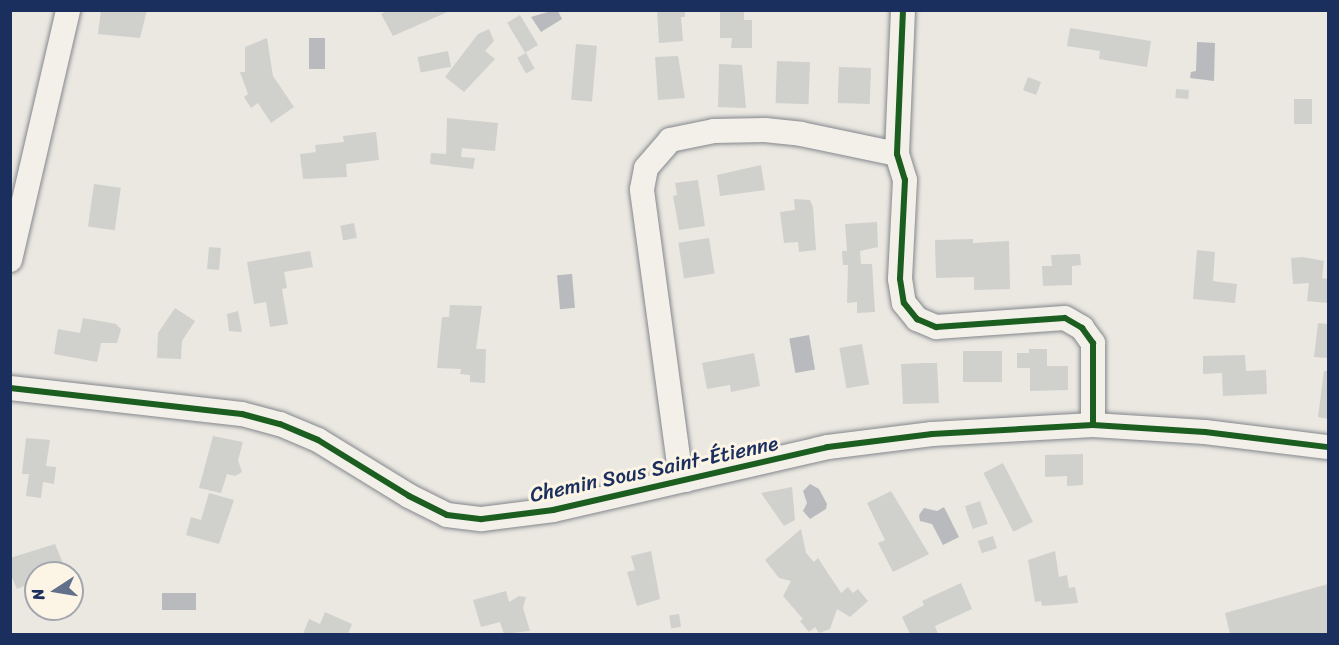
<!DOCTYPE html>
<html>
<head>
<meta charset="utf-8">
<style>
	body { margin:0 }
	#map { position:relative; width:1339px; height:645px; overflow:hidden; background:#eae8e1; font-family:Sriracha,sans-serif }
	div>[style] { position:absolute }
	.water>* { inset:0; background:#b8babe; transform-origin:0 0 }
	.building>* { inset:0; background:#d0d0cd; transform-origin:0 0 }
	.roads { filter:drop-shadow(0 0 2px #84878d) drop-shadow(0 0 2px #84878d) }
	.street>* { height:24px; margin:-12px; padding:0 12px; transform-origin:12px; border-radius:12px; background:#f3f0ea }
	.cycleway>* { height:6px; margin:-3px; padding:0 3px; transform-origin:3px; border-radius:3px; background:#1b5e20 }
	span { translate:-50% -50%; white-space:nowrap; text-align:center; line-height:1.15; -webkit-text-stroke:6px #fcf5e5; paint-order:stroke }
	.street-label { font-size:21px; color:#1b2f5e }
	.frame { position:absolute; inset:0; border:12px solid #1b2f5e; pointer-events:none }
	.north { position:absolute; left:24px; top:561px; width:60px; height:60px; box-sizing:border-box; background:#fcf5e5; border:2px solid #a2a6af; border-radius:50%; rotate:258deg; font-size:16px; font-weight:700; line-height:24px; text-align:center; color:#1b2f5e }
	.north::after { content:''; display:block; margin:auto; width:21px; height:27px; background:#63708c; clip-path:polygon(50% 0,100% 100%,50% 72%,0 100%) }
</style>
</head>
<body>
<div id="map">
	<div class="water">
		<div style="clip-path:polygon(551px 11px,558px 11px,562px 19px,541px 32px,531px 17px)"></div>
		<div style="left:309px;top:38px;width:16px;height:31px"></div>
		<div style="clip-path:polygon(1197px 42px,1215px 43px,1214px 81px,1190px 78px,1191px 72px,1196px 71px)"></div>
		<div style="left:572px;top:274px;width:34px;height:15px;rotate:85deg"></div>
		<div style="left:809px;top:335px;width:35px;height:20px;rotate:80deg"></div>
		<div style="clip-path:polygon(810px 484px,819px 489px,827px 504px,826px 509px,810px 519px,803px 511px,807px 503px,803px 491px)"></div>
		<div style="clip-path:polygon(944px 507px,959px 537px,943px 545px,932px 524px,920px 521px,919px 515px,924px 508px,937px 511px)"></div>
		<div style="left:162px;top:593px;width:34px;height:17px"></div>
	</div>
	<div class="building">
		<div style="clip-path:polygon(101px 10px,147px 10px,140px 38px,98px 34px)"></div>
		<div style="clip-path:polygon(388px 10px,452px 10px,393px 36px,381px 14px)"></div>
		<div style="clip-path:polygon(657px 10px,685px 10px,685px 17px,681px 17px,683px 41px,659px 43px)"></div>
		<div style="clip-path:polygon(720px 10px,744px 10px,744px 20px,752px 20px,752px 48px,731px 48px,732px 38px,720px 38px)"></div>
		<div style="left:520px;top:15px;width:35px;height:15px;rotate:59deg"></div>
		<div style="clip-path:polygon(1070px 28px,1151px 41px,1147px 67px,1099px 59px,1100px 51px,1067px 46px)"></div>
		<div style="clip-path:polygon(489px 29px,494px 41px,485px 51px,495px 59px,464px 92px,445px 77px,478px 34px)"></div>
		<div style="clip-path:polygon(267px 38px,273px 76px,294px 107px,271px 123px,258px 103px,251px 108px,244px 97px,248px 94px,240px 72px,245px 72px,245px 47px)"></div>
		<div style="left:576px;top:44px;width:21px;height:56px;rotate:5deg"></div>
		<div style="left:448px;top:51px;width:16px;height:31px;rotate:79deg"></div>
		<div style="left:526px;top:53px;width:18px;height:10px;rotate:61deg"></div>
		<div style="clip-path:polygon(678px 56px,685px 98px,658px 100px,655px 57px)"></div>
		<div style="left:777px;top:61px;width:33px;height:42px;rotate:2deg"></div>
		<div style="clip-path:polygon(719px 64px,742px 65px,746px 108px,718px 107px)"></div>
		<div style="left:839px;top:67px;width:32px;height:36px;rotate:2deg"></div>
		<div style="left:1028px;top:77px;width:14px;height:14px;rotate:21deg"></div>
		<div style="left:1176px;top:89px;width:13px;height:9px;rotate:4deg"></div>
		<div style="left:1294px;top:99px;width:18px;height:25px"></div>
		<div style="clip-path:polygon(447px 118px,498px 123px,495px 151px,462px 148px,461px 157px,475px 158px,473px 169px,430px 164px,431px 153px,446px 154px)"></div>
		<div style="clip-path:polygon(376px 132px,379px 160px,346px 164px,347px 177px,303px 179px,300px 154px,316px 152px,315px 145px,344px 142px,343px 136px)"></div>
		<div style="clip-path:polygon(761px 165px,765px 190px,720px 196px,717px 175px)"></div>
		<div style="clip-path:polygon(698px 180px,705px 226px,679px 230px,673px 196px,677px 195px,675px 183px)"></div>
		<div style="left:94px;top:184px;width:27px;height:43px;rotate:8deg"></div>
		<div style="clip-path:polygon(794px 199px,810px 200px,813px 207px,816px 250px,799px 252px,798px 242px,784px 243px,780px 212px,795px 210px)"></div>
		<div style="clip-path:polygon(877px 222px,878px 247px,860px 251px,861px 264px,872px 264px,875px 312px,857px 313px,857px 302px,847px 303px,848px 265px,843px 265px,842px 251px,847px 251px,845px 224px)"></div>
		<div style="left:354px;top:223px;width:15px;height:14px;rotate:79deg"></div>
		<div style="left:709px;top:238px;width:36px;height:31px;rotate:81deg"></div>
		<div style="clip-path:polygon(973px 239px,973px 243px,1009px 241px,1010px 289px,974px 290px,974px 277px,936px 278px,935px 240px)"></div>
		<div style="left:209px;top:247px;width:12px;height:22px;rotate:5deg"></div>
		<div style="clip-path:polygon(1197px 250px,1215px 252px,1213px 281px,1237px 284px,1235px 303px,1193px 299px)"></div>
		<div style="clip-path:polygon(310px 251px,313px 267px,284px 272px,287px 288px,282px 289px,288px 324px,270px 327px,266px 302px,254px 304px,247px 262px)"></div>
		<div style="clip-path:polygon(1080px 254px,1081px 265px,1072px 266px,1072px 285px,1043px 286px,1042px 266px,1052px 266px,1051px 255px)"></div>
		<div style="clip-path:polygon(1303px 257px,1324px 261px,1322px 278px,1328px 279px,1328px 303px,1307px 301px,1309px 283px,1293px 284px,1291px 258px)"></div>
		<div style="clip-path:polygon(450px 305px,482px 306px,476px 349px,486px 349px,485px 383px,470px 382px,470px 375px,460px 374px,461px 369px,437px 368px,442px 317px,449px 317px)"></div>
		<div style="clip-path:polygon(175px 308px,195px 321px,182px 341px,181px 359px,157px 358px,158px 333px)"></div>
		<div style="clip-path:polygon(238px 311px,242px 332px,229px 331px,227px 314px)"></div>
		<div style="clip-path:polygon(83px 318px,116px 324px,121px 329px,117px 343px,101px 343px,97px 362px,54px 354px,58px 329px,80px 333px)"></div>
		<div style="clip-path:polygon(1318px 323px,1328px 324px,1328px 358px,1314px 357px)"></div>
		<div style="left:862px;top:344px;width:41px;height:23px;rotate:80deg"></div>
		<div style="clip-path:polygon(1029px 349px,1047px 349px,1047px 366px,1068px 366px,1068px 390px,1030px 391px,1030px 368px,1017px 368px,1017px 353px,1029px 353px)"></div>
		<div style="left:1002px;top:351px;width:31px;height:39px;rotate:90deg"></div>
		<div style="clip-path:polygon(754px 353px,760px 386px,731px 392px,730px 385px,707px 389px,702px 363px)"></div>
		<div style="clip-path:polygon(1245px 355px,1246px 371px,1266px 370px,1267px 394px,1223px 396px,1222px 373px,1203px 374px,1203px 356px)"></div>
		<div style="clip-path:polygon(926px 363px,937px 363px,939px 403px,903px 404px,901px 364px)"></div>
		<div style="clip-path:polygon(1324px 371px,1328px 371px,1328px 419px,1318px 417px)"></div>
		<div style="clip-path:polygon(213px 436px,243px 442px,238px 460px,242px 472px,235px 476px,227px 474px,221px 493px,199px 488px)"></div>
		<div style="clip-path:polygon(26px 438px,50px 440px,46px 466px,56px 467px,54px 484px,43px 482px,41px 498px,26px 496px,29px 474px,22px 474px)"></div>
		<div style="clip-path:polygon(1083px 454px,1083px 485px,1067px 486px,1067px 476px,1045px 477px,1045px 455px)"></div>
		<div style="left:1003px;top:463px;width:66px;height:22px;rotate:63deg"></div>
		<div style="clip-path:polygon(792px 487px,795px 520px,784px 526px,761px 493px)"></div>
		<div style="clip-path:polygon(891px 491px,929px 554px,893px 572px,878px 543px,885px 540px,867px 503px)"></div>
		<div style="clip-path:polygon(209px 493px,234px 500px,219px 544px,186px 535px,191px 517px,201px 520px)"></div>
		<div style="left:980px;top:501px;width:24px;height:16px;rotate:71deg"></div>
		<div style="clip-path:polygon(801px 529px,806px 553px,814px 562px,818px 558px,841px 593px,848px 587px,853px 593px,858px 589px,868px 601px,850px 617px,837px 609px,830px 629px,819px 633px,815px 627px,809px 632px,800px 621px,803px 619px,783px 596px,791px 581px,779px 578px,765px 560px)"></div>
		<div style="left:993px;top:536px;width:13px;height:16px;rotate:72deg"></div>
		<div style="clip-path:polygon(55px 544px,65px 568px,54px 573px,36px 573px,36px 581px,17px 589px,10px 573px,10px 558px)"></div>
		<div style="clip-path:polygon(651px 551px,660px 599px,637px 606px,627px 572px,635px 570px,631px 556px)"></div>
		<div style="clip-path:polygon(1055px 551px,1059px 577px,1067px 575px,1069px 588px,1075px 587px,1078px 603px,1042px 606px,1041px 601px,1035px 602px,1028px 560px)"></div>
		<div style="clip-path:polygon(961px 583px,972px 609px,935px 626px,938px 634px,910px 634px,902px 617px,924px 605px,922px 601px)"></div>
		<div style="clip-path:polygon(1328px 584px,1328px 634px,1230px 634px,1225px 613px)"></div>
		<div style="clip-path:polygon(506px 591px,509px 602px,519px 596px,526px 597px,523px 608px,530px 631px,504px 634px,500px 622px,481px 627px,473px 600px)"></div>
		<div style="clip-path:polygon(325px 612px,352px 624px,348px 634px,303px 634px,309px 619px,320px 624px)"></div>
		<div style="left:679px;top:614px;width:13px;height:10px;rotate:81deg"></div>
	</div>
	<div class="roads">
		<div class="street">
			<div style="left:903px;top:10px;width:144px;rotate:92.4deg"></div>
			<div style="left:897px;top:154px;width:27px;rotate:73deg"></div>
			<div style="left:905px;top:180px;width:99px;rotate:92.9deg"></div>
			<div style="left:900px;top:279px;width:24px;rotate:81deg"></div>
			<div style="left:904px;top:303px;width:21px;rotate:51deg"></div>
			<div style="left:917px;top:319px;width:21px;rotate:23deg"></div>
			<div style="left:936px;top:327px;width:129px;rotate:-4deg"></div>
			<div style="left:1065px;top:318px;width:20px;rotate:30deg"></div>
			<div style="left:1082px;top:328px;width:19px;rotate:54deg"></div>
			<div style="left:1093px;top:343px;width:82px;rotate:90deg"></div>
			<div style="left:10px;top:260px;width:257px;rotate:-76.9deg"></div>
			<div style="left:10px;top:388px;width:233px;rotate:6.4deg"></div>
			<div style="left:242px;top:414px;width:39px;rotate:15deg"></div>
			<div style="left:280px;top:424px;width:41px;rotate:22.8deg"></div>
			<div style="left:318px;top:440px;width:107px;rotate:31.6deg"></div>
			<div style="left:409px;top:496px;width:42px;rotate:26.6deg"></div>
			<div style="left:447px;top:515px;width:35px;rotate:7deg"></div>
			<div style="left:482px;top:519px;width:72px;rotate:-7.2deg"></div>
			<div style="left:553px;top:510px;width:282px;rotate:-12.9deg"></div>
			<div style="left:828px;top:447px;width:105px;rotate:-7.1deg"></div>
			<div style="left:932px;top:434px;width:161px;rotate:-3.2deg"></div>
			<div style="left:1093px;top:425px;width:112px;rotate:3.6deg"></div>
			<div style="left:1205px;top:432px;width:124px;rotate:7deg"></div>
			<div style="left:686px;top:480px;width:17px;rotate:-114deg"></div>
			<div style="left:679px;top:464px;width:277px;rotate:-97.7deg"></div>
			<div style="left:642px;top:189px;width:21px;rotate:-79deg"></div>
			<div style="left:646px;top:168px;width:37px;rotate:-49deg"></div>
			<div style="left:670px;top:140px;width:45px;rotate:-11.6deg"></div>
			<div style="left:714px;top:131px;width:51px;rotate:-1.1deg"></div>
			<div style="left:765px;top:130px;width:36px;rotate:6deg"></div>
			<div style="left:801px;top:134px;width:98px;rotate:11.8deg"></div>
		</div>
	</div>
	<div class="cycleway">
		<div style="left:903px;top:10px;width:144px;rotate:92.4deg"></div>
		<div style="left:897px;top:154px;width:27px;rotate:73deg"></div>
		<div style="left:905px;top:180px;width:99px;rotate:92.9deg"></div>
		<div style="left:900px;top:279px;width:24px;rotate:81deg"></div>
		<div style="left:904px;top:303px;width:21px;rotate:51deg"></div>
		<div style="left:917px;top:319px;width:21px;rotate:23deg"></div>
		<div style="left:936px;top:327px;width:129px;rotate:-4deg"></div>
		<div style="left:1065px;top:318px;width:20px;rotate:30deg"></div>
		<div style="left:1082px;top:328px;width:19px;rotate:54deg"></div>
		<div style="left:1093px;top:343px;width:82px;rotate:90deg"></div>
		<div style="left:10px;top:388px;width:233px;rotate:6.4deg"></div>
		<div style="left:242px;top:414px;width:39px;rotate:15deg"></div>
		<div style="left:280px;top:424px;width:41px;rotate:22.8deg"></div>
		<div style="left:318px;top:440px;width:107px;rotate:31.6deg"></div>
		<div style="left:409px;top:496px;width:42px;rotate:26.6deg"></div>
		<div style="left:447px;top:515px;width:35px;rotate:7deg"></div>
		<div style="left:482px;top:519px;width:72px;rotate:-7.2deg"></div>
		<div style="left:553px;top:510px;width:282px;rotate:-12.9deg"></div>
		<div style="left:828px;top:447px;width:105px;rotate:-7.1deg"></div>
		<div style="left:932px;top:434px;width:161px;rotate:-3.2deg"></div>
		<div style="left:1093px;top:425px;width:112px;rotate:3.6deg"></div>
		<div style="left:1205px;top:432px;width:124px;rotate:7deg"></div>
	</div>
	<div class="street-label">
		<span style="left:654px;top:469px;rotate:-12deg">Chemin Sous Saint-Étienne</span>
	</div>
	<div class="frame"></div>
	<div class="north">N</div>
</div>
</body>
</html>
